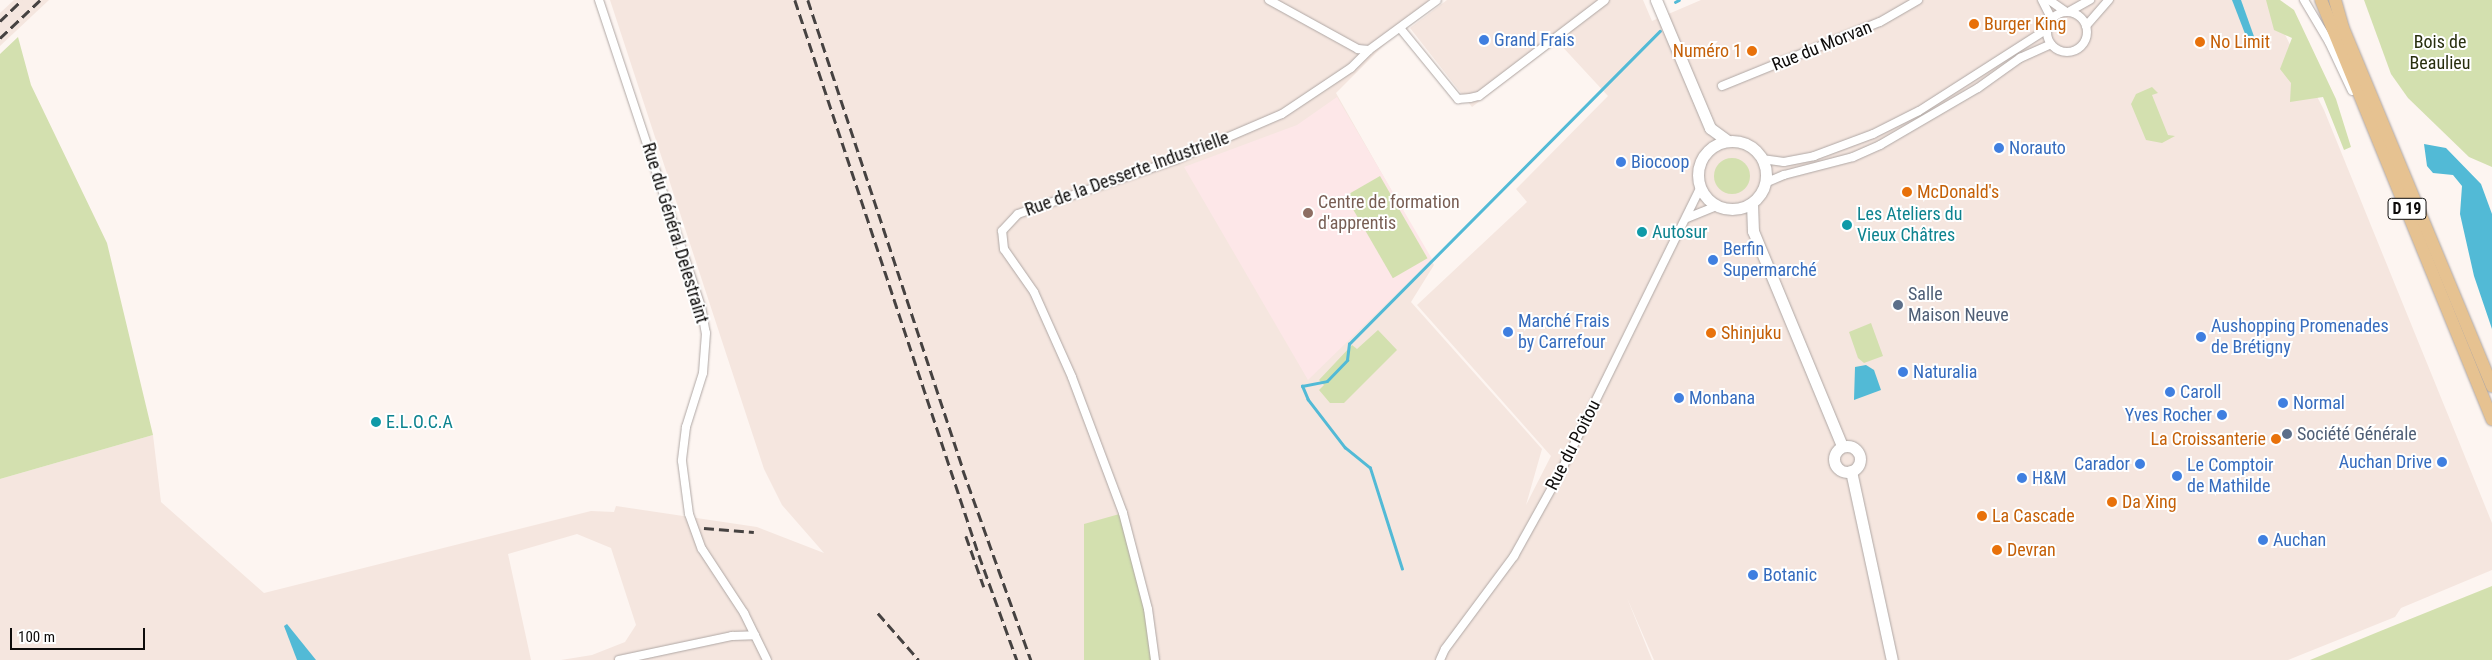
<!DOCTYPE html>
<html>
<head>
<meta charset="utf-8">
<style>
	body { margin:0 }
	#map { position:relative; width:2492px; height:660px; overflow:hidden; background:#fdf5f1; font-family:"Roboto Condensed",sans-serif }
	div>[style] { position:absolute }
	.built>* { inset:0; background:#f5e6df }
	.education>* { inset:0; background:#fde7e8 }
	.green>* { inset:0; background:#d3e0af; transform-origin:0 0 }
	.round { border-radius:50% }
	.water>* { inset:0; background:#52bad6 }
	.stream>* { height:2.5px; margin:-1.25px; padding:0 1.25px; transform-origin:1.25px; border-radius:1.25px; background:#52bad6 }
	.roads { filter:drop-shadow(0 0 1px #afa7a4) drop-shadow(0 0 1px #afa7a4) }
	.street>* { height:8px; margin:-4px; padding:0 4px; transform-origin:4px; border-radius:4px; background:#fff }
	.street>.ring { margin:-4px; padding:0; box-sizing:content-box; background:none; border:8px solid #fff; border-radius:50% }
	.secondary>* { height:11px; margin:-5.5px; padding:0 5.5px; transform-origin:5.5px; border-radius:5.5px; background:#fff }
	.secondary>.ring { margin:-5.5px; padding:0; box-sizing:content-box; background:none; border:11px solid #fff; border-radius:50% }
	.primary>* { height:12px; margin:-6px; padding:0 6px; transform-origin:6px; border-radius:6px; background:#e6c291 }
	.rail>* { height:2.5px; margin-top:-1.25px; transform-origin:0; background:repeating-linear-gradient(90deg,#464241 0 10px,transparent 0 15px) }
	.dots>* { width:14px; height:14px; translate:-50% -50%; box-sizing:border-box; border:2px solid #fff; border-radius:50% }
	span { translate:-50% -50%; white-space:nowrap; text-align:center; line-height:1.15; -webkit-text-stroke:4px #fff; paint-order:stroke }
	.shield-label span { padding:1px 4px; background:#fff; border:1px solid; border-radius:4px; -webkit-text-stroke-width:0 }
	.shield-label { font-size:16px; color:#0e0c0b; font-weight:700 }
	.food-label { font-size:18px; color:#c56008 }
	.left { translate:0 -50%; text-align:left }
	.right { translate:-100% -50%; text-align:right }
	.shop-label { font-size:18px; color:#366cbe }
	.park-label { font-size:18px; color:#282f0e }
	.street-label { font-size:18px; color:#0e0c0b }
	.education-label { font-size:18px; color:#785e54 }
	.culture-label { font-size:18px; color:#0d838f }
	.service-label { font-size:18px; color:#4e5e75 }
	.scale { position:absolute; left:10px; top:628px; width:135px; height:22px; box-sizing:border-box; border:2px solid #0e0c0b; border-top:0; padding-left:6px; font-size:15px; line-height:18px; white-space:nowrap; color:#0e0c0b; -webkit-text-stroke:4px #fff; paint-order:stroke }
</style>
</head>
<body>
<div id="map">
	<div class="built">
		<div style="clip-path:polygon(14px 0,49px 0,0 46px,0 13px)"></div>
		<div style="clip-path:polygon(610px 0,1429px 0,1336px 93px,1434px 265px,1411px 302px,1542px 449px,1526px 505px,1551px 456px,1417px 305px,1527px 202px,1516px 189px,1608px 96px,1558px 42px,1472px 107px,1410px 28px,1447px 0,1643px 0,1652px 21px,1701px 0,2267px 0,2324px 110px,2492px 523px,2492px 570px,2401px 608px,2395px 617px,2288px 660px,1654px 660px,1627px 598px,1652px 660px,1156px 660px,1084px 524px,1084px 660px,561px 660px,592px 655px,625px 642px,636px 625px,611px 548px,577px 534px,508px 554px,531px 660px,0 660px,0 479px,153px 435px,161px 502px,264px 593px,591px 511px,614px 512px,616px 506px,757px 527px,824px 553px,782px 505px,764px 469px)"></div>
	</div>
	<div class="education">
		<div style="clip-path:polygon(1337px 97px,1432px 259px,1308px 380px,1184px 167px,1297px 125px)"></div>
	</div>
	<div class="green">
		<div style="clip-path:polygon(2266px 0,2280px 0,2294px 10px,2336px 99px,2351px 147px,2344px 150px,2323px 97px,2290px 102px,2291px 83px,2280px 69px,2292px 38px,2274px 30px)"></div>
		<div style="clip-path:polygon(2364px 0,2492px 0,2492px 167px,2469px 157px,2408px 98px,2391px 74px)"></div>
		<div style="clip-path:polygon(18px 37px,31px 85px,107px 243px,153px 435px,0 479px,0 54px)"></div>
		<div style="clip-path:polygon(2152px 87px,2158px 93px,2152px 95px,2168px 135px,2175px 136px,2162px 143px,2146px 140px,2131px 104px,2136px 94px)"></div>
		<div class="round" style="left:1714px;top:158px;width:36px;height:36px"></div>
		<div style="left:1380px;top:176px;width:95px;height:40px;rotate:60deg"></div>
		<div style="clip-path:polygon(1871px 323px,1883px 356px,1864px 363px,1858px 358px,1849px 332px)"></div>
		<div style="clip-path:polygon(1378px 330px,1397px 350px,1344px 403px,1330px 403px,1319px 390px,1324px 385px,1319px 380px,1352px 345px,1357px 349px)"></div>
		<div style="clip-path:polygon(1123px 513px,1156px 660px,1084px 660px,1084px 524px)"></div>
		<div style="clip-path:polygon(2492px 586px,2492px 660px,2310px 660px,2378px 632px)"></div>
	</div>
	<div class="water">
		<div style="clip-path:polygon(2232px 0,2241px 0,2256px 42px,2249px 44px)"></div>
		<div style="clip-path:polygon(2424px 144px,2446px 148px,2481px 184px,2492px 214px,2492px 329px,2474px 276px,2460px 214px,2462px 186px,2453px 175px,2433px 173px,2427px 166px)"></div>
		<div style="clip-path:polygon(1866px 365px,1874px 370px,1881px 390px,1854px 400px,1855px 367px)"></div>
		<div style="clip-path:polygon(287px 624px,316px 660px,297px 660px,284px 626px)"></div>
	</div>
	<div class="stream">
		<div style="left:1675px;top:2px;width:4px;rotate:-27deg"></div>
		<div style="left:1402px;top:569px;width:106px;rotate:-107.6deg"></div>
		<div style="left:1370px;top:468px;width:32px;rotate:-141deg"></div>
		<div style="left:1345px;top:448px;width:61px;rotate:-127.6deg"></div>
		<div style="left:1308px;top:400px;width:15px;rotate:-113deg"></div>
		<div style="left:1302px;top:386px;width:25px;rotate:-11deg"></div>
		<div style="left:1327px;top:381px;width:29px;rotate:-46deg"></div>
		<div style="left:1347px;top:360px;width:16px;rotate:-83deg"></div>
		<div style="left:1349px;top:344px;width:441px;rotate:-45.2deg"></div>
	</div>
	<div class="roads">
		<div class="street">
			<div style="left:599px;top:0;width:323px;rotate:71.6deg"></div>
			<div style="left:701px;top:306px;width:27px;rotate:80deg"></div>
			<div style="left:706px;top:333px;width:40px;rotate:94.3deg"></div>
			<div style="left:703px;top:373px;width:57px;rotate:107.5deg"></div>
			<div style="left:686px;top:427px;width:34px;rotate:97deg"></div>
			<div style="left:682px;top:461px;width:53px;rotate:82.5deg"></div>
			<div style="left:689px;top:514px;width:37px;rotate:70deg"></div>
			<div style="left:702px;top:549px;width:77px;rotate:56.7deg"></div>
			<div style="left:744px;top:613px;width:52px;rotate:63.9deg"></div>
			<div style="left:1269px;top:0;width:102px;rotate:28.8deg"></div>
			<div style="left:1358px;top:49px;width:11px;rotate:5deg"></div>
			<div style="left:2042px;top:0;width:20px;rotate:63deg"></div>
			<div style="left:2049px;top:0;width:19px;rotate:35deg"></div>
			<div style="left:2304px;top:0;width:49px;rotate:59.2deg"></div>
			<div style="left:2329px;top:42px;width:54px;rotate:64.9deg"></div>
			<div style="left:2070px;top:11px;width:23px;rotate:-29deg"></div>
			<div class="ring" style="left:2047px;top:12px;width:32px;height:32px"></div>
			<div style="left:2086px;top:26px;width:35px;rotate:-49deg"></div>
			<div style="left:1400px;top:28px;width:92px;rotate:50.8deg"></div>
			<div style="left:1458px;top:99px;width:12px;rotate:-5deg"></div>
			<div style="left:1470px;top:98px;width:9px;rotate:-13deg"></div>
			<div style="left:1479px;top:96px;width:158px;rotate:-37.3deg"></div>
			<div style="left:1722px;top:86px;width:170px;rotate:-22.1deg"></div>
			<div style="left:1880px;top:22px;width:44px;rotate:-30.1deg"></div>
			<div style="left:1762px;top:159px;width:22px;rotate:8deg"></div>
			<div style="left:1784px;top:162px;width:31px;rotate:-11deg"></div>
			<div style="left:1814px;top:156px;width:63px;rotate:-20.4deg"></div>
			<div style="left:1873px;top:134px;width:51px;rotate:-26.6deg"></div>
			<div style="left:1919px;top:111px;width:152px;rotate:-32.6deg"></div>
			<div style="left:1765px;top:183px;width:21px;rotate:-23deg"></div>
			<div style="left:1784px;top:175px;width:71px;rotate:-14.6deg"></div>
			<div style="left:1853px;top:157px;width:30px;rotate:-24deg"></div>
			<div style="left:1880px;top:145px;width:113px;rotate:-30.2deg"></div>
			<div style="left:1978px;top:88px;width:52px;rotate:-35.5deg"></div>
			<div style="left:2020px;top:58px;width:34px;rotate:-24deg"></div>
			<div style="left:1687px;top:218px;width:31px;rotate:-22deg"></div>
			<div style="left:619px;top:660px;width:116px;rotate:-12deg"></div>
			<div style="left:732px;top:636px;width:23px;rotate:-2deg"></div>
			<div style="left:1155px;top:660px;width:51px;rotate:-97.8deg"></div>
			<div style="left:1148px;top:609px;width:99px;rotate:-104.6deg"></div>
			<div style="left:1123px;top:513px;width:145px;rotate:-110.6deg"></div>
			<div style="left:1072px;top:377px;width:93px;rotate:-114.1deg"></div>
			<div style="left:1034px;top:292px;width:52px;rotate:-124.9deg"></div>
			<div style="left:1004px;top:249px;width:18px;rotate:-96deg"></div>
			<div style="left:1002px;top:231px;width:23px;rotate:-47deg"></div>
			<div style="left:1018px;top:214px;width:166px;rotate:-19deg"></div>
			<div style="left:1175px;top:160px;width:116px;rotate:-23.3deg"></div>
			<div style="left:1282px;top:114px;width:83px;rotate:-33.7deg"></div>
			<div style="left:1351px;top:68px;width:25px;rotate:-45deg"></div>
			<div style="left:1369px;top:50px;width:84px;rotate:-36.3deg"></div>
			<div style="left:1440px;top:660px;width:12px;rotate:-66deg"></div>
			<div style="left:1445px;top:649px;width:116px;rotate:-53.4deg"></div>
			<div style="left:1514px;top:556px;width:93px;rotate:-60.9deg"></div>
			<div style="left:1559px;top:475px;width:320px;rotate:-63.8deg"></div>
		</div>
		<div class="secondary">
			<div style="left:1656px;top:0;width:139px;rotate:67.1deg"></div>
			<div style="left:1710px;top:128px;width:22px;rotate:36deg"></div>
			<div class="ring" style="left:1698px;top:141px;width:57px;height:57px"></div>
			<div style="left:1752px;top:203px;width:28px;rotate:88deg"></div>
			<div style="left:1753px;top:231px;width:233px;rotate:67.5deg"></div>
			<div class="ring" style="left:1834px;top:446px;width:15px;height:15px"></div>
			<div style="left:1851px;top:471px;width:193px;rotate:77.8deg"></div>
		</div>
		<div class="primary">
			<div style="left:2321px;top:0;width:453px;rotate:67.8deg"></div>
			<div style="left:2335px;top:0;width:29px;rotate:74deg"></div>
			<div style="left:2343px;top:28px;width:388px;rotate:67.4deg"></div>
		</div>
	</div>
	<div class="rail">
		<div style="left:795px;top:0;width:585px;rotate:71.66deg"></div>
		<div style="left:979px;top:555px;width:112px;rotate:70.1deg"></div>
		<div style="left:808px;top:0;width:495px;rotate:71.7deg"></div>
		<div style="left:963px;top:470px;width:202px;rotate:70.3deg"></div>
		<div style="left:0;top:21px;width:30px;rotate:-44deg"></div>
		<div style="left:0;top:38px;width:55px;rotate:-43.5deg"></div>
		<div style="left:704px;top:528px;width:50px;rotate:4.6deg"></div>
		<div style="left:966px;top:536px;width:54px;rotate:70.6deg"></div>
		<div style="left:878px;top:613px;width:62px;rotate:48.9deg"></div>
	</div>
	<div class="dots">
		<div style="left:1974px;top:24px;background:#e8710a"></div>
		<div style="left:1484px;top:40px;background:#3f7fe0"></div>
		<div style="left:2200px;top:42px;background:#e8710a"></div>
		<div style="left:1752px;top:51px;background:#e8710a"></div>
		<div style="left:1999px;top:148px;background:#3f7fe0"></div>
		<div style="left:1621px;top:162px;background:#3f7fe0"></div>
		<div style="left:1907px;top:192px;background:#e8710a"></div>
		<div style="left:1308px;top:213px;background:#8d6e63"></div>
		<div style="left:1847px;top:225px;background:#0f9aa8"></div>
		<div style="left:1642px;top:232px;background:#0f9aa8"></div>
		<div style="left:1713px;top:260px;background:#3f7fe0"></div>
		<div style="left:1898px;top:305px;background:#5c6f8a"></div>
		<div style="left:1508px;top:332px;background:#3f7fe0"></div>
		<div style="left:1711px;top:333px;background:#e8710a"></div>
		<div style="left:2201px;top:337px;background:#3f7fe0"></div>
		<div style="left:1903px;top:372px;background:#3f7fe0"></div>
		<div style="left:2170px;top:392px;background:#3f7fe0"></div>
		<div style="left:1679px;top:398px;background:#3f7fe0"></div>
		<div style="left:2283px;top:403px;background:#3f7fe0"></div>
		<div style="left:2222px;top:415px;background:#3f7fe0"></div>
		<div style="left:376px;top:422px;background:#0f9aa8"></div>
		<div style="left:2287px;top:434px;background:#5c6f8a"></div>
		<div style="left:2276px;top:439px;background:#e8710a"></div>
		<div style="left:2442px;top:462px;background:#3f7fe0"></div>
		<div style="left:2140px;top:464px;background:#3f7fe0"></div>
		<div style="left:2177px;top:476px;background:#3f7fe0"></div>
		<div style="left:2022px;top:478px;background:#3f7fe0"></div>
		<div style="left:2112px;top:502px;background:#e8710a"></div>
		<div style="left:1982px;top:516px;background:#e8710a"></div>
		<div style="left:2263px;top:540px;background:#3f7fe0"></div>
		<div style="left:1997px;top:550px;background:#e8710a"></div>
		<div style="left:1753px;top:575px;background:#3f7fe0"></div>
	</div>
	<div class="shield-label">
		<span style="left:2407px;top:209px">D 19</span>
	</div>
	<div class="food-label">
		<span class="left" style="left:1984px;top:24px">Burger King</span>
		<span class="left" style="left:2210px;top:42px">No Limit</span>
		<span class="right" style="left:1742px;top:51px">Numéro 1</span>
		<span class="left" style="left:1917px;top:192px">McDonald's</span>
		<span class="left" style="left:1721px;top:333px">Shinjuku</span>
		<span class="right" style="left:2266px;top:439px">La Croissanterie</span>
		<span class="left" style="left:2122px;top:502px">Da Xing</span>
		<span class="left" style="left:1992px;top:516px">La Cascade</span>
		<span class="left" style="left:2007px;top:550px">Devran</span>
	</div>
	<div class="shop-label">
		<span class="left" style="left:1494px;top:40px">Grand Frais</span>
		<span class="left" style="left:2009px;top:148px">Norauto</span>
		<span class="left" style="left:1631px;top:162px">Biocoop</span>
		<span class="left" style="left:1723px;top:260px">Berfin<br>Supermarché</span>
		<span class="left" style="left:1518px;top:332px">Marché Frais<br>by Carrefour</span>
		<span class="left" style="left:2211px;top:337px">Aushopping Promenades<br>de Brétigny</span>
		<span class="left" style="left:1913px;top:372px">Naturalia</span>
		<span class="left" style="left:2180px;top:392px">Caroll</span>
		<span class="left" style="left:1689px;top:398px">Monbana</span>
		<span class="left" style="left:2293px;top:403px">Normal</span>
		<span class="right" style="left:2212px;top:415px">Yves Rocher</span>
		<span class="right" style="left:2432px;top:462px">Auchan Drive</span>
		<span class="right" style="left:2130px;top:464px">Carador</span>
		<span class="left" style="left:2187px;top:476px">Le Comptoir<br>de Mathilde</span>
		<span class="left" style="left:2032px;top:478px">H&amp;M</span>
		<span class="left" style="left:2273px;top:540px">Auchan</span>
		<span class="left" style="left:1763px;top:575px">Botanic</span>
	</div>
	<div class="park-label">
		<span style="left:2440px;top:53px">Bois de<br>Beaulieu</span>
	</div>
	<div class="street-label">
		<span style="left:1822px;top:46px;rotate:-22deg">Rue du Morvan</span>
		<span style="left:1127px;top:174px;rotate:-20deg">Rue de la Desserte Industrielle</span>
		<span style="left:675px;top:233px;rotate:73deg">Rue du Général Delestraint</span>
		<span style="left:1573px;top:445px;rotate:-63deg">Rue du Poitou</span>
	</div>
	<div class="education-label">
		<span class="left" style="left:1318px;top:213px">Centre de formation<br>d'apprentis</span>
	</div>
	<div class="culture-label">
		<span class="left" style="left:1857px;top:225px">Les Ateliers du<br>Vieux Châtres</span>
		<span class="left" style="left:1652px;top:232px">Autosur</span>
		<span class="left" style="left:386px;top:422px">E.L.O.C.A</span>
	</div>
	<div class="service-label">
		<span class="left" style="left:1908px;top:305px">Salle<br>Maison Neuve</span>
		<span class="left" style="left:2297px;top:434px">Société Générale</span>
	</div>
	<div class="scale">100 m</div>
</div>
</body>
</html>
